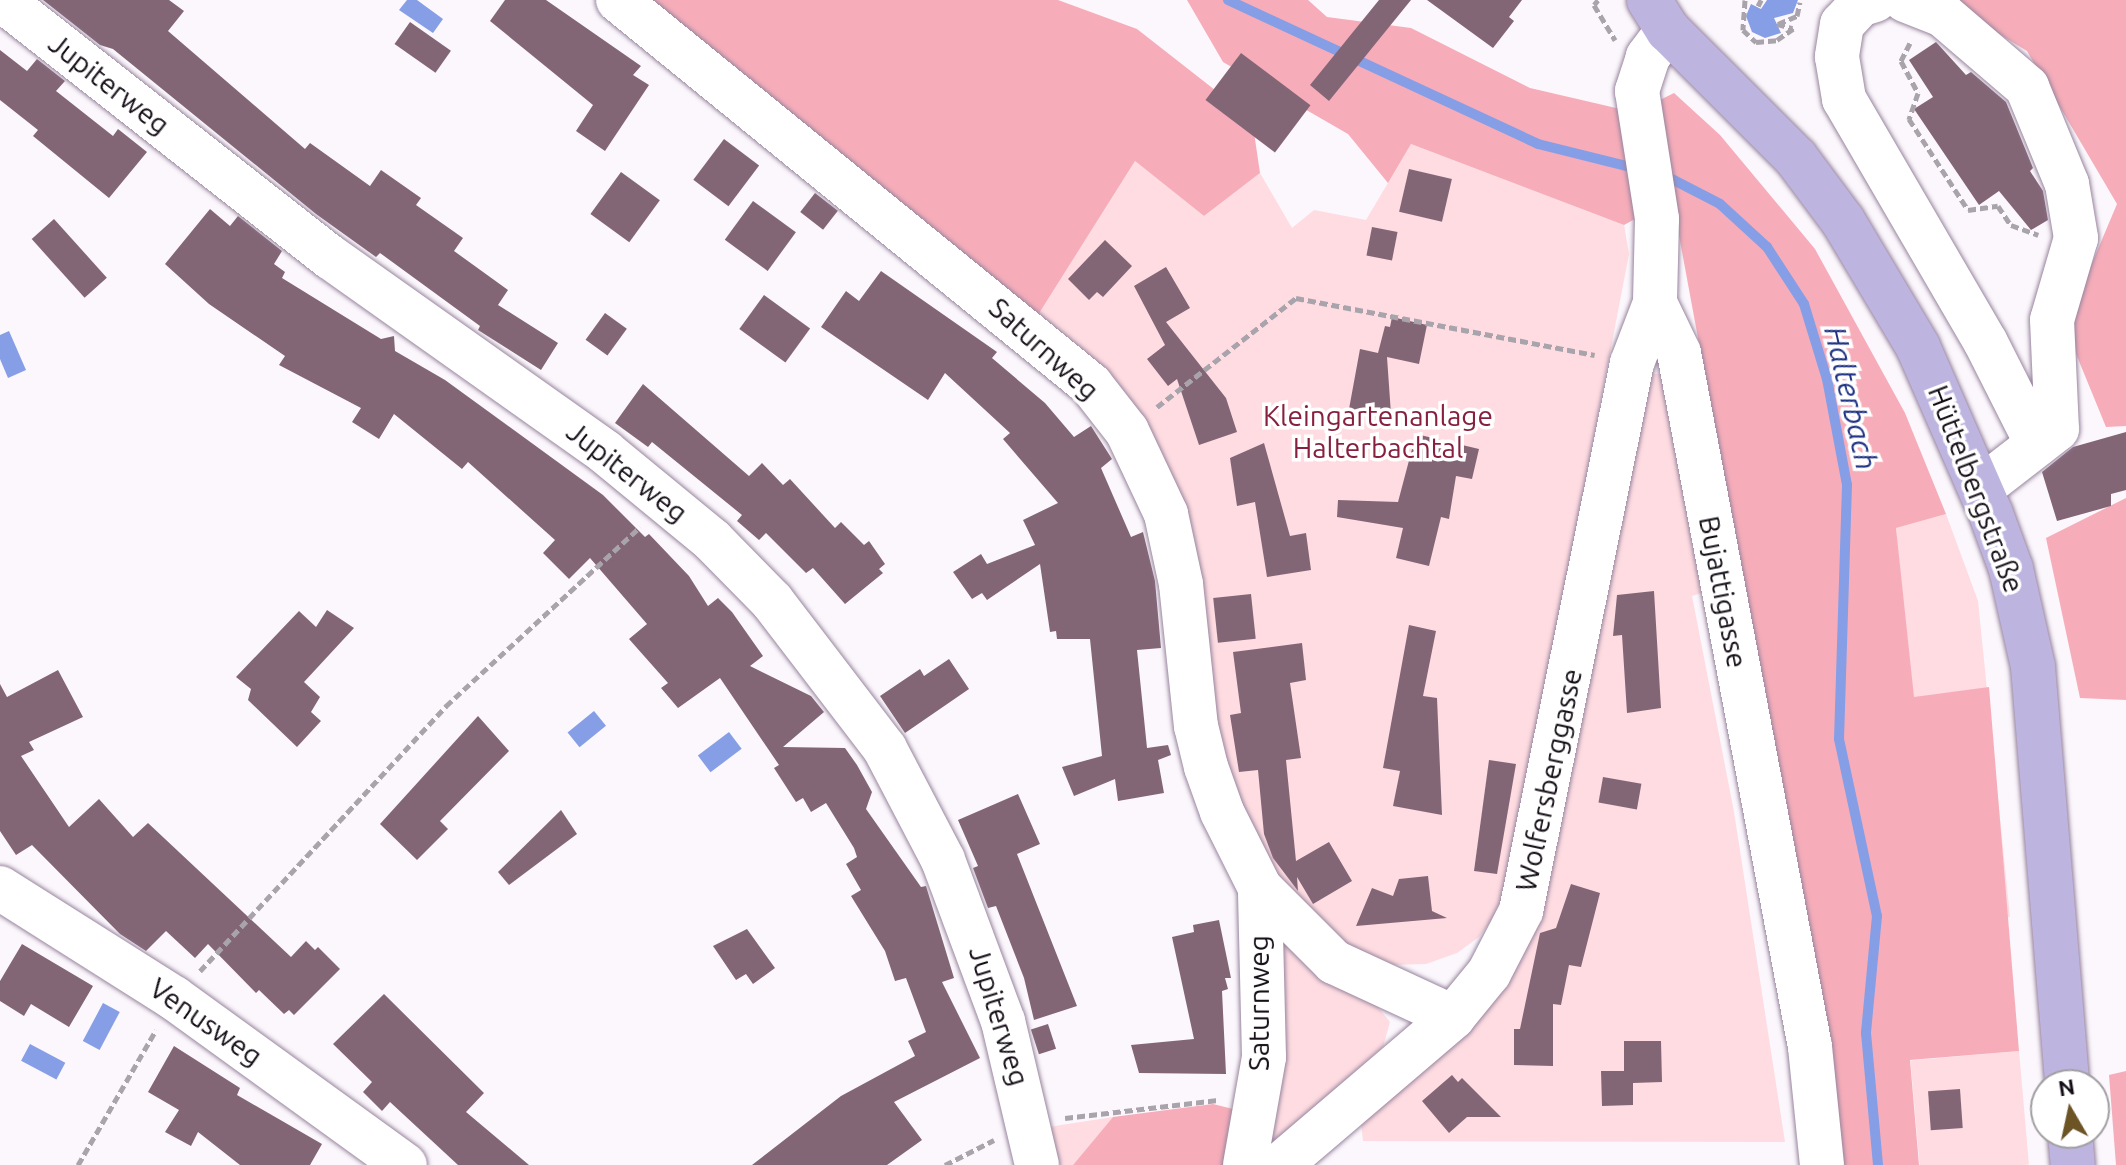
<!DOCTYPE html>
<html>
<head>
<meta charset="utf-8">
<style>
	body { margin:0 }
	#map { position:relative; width:2126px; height:1165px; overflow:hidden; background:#fbf7fc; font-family:Ubuntu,sans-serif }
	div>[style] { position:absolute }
	.green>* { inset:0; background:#fedce1; transform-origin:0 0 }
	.forest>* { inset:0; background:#f6adb9 }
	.water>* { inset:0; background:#859ee6; transform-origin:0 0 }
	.stream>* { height:10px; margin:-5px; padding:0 5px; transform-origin:5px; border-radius:5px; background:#859ee6 }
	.building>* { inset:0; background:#836676; transform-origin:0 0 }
	.path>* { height:5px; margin-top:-2.5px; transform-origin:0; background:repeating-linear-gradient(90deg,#a9a4ab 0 8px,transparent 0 12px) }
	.roads { filter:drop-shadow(0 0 2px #98849e) drop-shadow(0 0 2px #98849e) }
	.minor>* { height:44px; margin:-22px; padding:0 22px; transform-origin:22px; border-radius:22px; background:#fff }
	.major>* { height:44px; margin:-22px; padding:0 22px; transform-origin:22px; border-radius:22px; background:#beb4e0 }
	span { translate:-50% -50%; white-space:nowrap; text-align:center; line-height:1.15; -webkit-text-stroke:7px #fff; paint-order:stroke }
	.street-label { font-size:28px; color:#150e17 }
	.park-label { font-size:28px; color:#87203e }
	.water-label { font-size:30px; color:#213384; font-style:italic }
	.north { position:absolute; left:2030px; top:1069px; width:80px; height:80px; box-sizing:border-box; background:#fff; border:2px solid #a19fa2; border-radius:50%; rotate:351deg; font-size:22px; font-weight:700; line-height:32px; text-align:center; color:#150e17 }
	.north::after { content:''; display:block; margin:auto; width:28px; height:36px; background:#6c5425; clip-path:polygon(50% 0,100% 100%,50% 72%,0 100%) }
</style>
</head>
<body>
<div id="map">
	<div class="green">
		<div style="clip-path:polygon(1411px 144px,1624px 225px,1629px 254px,1508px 883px,1498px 912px,1479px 937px,1457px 953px,1426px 964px,1390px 965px,1347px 948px,1273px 873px,1228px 788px,1203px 652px,1087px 356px,1038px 315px,1135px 161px,1204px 216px,1260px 173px,1292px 228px,1314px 210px,1366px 220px)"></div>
		<div style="clip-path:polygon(1648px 374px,1661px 374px,1708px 591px,1692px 596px,1734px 812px,1785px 1142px,1363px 1141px,1360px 1114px,1495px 990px)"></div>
		<div style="clip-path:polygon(1946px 514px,1978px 601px,2010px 917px,1931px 923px,1896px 528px)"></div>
		<div style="clip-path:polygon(1279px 940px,1328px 979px,1373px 1001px,1390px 1022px,1383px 1047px,1271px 1146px,1266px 1141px)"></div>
		<div style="left:2019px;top:1051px;width:114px;height:109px;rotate:85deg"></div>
		<div style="clip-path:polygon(1113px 1117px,1073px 1165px,1048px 1165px,1042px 1128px)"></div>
	</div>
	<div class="forest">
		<div style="clip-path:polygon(649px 0,1058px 0,1137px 29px,1252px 119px,1260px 173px,1204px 216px,1135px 161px,1038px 315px)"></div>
		<div style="clip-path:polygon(1187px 0,1308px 0,1327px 17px,1411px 28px,1530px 88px,1616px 108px,1638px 111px,1674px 93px,1720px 135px,1815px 249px,1905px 413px,1946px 514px,1896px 528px,1914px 697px,1989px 687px,2019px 1051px,1910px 1060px,1919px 1165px,1841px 1165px,1830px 1052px,1678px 230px,1635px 219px,1624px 225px,1411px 144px,1388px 183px,1348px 134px,1223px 62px)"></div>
		<div style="clip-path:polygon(1943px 0,2126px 0,2126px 426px,2106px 427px,2065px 327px,2117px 204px,2027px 51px)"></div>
		<div style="clip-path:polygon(2126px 498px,2126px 700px,2080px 698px,2046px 538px)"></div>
		<div style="clip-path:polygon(2126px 1071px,2126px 1165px,2116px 1165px,2109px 1075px)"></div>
		<div style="clip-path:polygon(1213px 1104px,1241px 1111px,1228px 1165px,1073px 1165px,1113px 1117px)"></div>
	</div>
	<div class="water">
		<div style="clip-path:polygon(407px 0,417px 0,443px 19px,433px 33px,399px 10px)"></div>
		<div style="clip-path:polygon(1767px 0,1798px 0,1793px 13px,1774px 18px,1781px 33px,1765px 38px,1752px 32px,1746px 16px,1751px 4px,1761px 9px)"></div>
		<div style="clip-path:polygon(9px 331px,26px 370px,8px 378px,0 359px,0 335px)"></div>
		<div style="left:594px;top:711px;width:19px;height:34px;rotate:51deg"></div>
		<div style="left:729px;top:732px;width:21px;height:39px;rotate:53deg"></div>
		<div style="left:103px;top:1003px;width:19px;height:43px;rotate:28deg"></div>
		<div style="left:30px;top:1044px;width:40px;height:19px;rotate:28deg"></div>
	</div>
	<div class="stream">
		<div style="left:1228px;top:0;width:342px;rotate:24.9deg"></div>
		<div style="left:1538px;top:144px;width:103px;rotate:14deg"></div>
		<div style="left:1662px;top:174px;width:65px;rotate:27.3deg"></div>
		<div style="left:1720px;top:204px;width:64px;rotate:42.5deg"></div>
		<div style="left:1767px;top:247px;width:68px;rotate:57deg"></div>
		<div style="left:1804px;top:304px;width:78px;rotate:73deg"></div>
		<div style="left:1827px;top:379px;width:108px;rotate:79.3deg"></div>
		<div style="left:1847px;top:485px;width:254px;rotate:91.8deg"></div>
		<div style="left:1839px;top:739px;width:181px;rotate:77.9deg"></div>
		<div style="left:1877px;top:916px;width:118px;rotate:95.4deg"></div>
		<div style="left:1866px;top:1033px;width:133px;rotate:84.8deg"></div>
	</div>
	<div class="building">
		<div style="clip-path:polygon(43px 0,169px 0,184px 11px,168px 31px,305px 149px,310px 143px,370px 186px,381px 170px,421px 198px,416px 205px,463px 238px,454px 251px,508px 290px,498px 305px,558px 343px,541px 370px,478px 330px,480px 326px,380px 253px,376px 257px,316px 214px,113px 49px,100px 45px)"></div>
		<div style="clip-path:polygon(505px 0,546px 0,641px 66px,633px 75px,649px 85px,605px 151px,576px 131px,593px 105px,490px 21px)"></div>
		<div style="clip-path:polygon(1379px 0,1411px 0,1329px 101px,1310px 85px)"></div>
		<div style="clip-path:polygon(1427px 0,1522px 0,1509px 17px,1514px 21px,1493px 48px)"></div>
		<div style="left:410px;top:22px;width:50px;height:27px;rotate:35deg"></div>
		<div style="clip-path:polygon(1936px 42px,1966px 75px,1971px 72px,2006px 102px,2033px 168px,2030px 171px,2043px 191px,2048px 220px,2031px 230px,1999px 191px,1979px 205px,1914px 109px,1933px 97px,1909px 60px)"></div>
		<div style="clip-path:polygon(0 50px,27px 71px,37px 59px,65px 81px,56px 91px,113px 136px,118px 129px,147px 152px,109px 198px,33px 136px,38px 130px,0 100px)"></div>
		<div style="left:1241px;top:53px;width:87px;height:59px;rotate:37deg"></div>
		<div style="left:724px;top:139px;width:44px;height:51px;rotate:37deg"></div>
		<div style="left:1409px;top:169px;width:44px;height:44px;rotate:13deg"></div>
		<div style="left:621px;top:172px;width:48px;height:52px;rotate:36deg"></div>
		<div style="left:815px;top:193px;width:29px;height:24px;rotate:38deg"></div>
		<div style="left:753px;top:201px;width:53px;height:48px;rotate:36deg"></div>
		<div style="clip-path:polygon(210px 209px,230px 226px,238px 216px,282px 251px,274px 264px,285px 272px,282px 278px,381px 339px,394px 336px,395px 351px,445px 380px,603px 495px,645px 537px,649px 534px,689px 576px,708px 606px,718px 598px,732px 612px,763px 656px,750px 666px,811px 696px,824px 712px,783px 747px,845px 748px,857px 765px,872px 792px,866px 809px,921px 887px,926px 886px,954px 978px,942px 982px,980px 1058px,894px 1102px,922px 1140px,887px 1165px,752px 1165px,841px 1096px,915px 1056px,908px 1041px,926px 1032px,906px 978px,895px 981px,885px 951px,851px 896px,861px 890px,846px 864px,857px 857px,854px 848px,826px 803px,811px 812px,803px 798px,796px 802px,774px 768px,779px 765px,720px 678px,678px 708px,661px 688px,668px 683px,629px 639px,647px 624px,590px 558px,569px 579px,543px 553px,555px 540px,468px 462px,462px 469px,394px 414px,379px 439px,352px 422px,361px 408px,279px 365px,285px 356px,209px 304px,165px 264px)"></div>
		<div style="left:54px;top:219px;width:79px;height:30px;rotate:48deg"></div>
		<div style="left:1372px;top:227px;width:26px;height:29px;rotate:11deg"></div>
		<div style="clip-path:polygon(1105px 240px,1132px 266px,1103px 297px,1097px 292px,1089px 300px,1068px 279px)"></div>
		<div style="clip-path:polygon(1166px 267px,1190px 308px,1166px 322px,1226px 398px,1237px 432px,1199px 445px,1177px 379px,1168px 386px,1147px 359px,1165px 345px,1134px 286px)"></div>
		<div style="clip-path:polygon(881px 271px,997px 352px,992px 358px,1045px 403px,1074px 437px,1091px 426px,1112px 459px,1101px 468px,1131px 537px,1143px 532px,1155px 581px,1161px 648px,1137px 650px,1147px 748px,1168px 745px,1171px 755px,1158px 760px,1164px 793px,1118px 801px,1115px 779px,1074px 796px,1062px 767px,1102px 756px,1090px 639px,1057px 639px,1056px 631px,1050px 632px,1040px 564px,987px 600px,982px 593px,972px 599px,953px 572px,981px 554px,987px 564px,1035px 545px,1023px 520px,1058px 503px,1003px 439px,1010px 433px,945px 373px,928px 400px,821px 327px,846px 291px,859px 301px)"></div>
		<div style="left:764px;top:295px;width:57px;height:42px;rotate:36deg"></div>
		<div style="left:605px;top:313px;width:27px;height:33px;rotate:36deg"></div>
		<div style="clip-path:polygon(1392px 317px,1427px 325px,1419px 364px,1387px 357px,1391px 414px,1349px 409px,1360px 349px,1378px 353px,1385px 326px,1390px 327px)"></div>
		<div style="clip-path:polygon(643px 384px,749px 476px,762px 463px,783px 485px,790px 479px,835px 528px,841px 522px,864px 545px,869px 541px,885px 564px,879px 569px,883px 573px,845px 604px,813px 568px,806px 573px,766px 533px,759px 540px,737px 521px,742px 515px,652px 442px,648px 447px,615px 423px)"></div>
		<div style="clip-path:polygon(2126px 432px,2126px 490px,2111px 494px,2111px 506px,2057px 521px,2042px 472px,2073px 447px)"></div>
		<div style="clip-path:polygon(1416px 434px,1479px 449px,1472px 479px,1456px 476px,1449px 519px,1441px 517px,1429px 566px,1396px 558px,1403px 528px,1337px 517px,1338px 500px,1398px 502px)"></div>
		<div style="clip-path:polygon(1264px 443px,1290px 536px,1306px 533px,1311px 570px,1267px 577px,1255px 502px,1237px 506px,1230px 458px)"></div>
		<div style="clip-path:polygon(1654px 591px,1661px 708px,1627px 713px,1622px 635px,1613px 636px,1617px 595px)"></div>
		<div style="left:1251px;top:594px;width:45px;height:38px;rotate:84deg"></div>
		<div style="clip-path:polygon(327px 610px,354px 628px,304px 682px,320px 697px,311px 712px,321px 721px,297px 747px,248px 700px,251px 689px,236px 677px,299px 611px,316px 627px)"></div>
		<div style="clip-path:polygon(1409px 625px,1436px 631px,1423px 696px,1437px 698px,1442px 815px,1393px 806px,1400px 771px,1383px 768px)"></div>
		<div style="clip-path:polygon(1302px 643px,1306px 680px,1290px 683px,1301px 758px,1286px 760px,1296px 861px,1329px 842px,1352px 881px,1313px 904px,1297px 877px,1298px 891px,1273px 858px,1264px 834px,1258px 770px,1239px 772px,1230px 715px,1241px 713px,1233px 652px)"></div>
		<div style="clip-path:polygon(949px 659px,969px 689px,905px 733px,880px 696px,920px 669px,924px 676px)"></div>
		<div style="clip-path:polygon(58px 670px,83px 717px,29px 742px,34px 750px,21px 756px,69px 827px,99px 799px,133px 837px,148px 823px,291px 957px,306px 941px,315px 950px,318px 947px,340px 969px,294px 1015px,289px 1010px,284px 1014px,259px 990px,256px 993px,208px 944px,195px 958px,166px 931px,146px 951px,120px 934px,32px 845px,16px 855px,0 831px,0 684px,7px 697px)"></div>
		<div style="clip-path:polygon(478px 716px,509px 751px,440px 821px,448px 829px,417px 860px,380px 824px)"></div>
		<div style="clip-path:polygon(1489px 760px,1516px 764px,1497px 874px,1474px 871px)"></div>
		<div style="left:1603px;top:777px;width:39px;height:26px;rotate:10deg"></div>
		<div style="clip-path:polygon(1018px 794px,1040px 844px,1017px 854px,1077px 1006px,1034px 1020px,1024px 978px,996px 906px,988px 908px,973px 868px,978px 866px,958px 820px)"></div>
		<div style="clip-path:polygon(561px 810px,577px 834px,509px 885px,498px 872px)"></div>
		<div style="clip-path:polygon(1428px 876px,1432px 911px,1447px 918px,1356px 926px,1372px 888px,1393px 896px,1399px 879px)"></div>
		<div style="clip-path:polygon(1571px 884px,1600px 893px,1581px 967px,1569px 965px,1561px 1005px,1553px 1004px,1553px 1066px,1514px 1065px,1514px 1029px,1520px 1029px,1540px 933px,1556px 928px)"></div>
		<div style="clip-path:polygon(1219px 920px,1231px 978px,1225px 978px,1228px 989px,1222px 991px,1226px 1074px,1139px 1073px,1131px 1045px,1194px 1039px,1172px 937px,1194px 932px,1193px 925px)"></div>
		<div style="clip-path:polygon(747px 929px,775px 968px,753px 984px,746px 974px,736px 980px,713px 946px)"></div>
		<div style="clip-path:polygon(22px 944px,93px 986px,69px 1027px,31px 1004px,24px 1016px,0 1001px,0 981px)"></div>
		<div style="clip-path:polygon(384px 994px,484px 1093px,466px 1112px,529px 1165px,458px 1165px,390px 1102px,382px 1111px,363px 1092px,372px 1082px,333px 1044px)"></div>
		<div style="left:1048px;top:1024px;width:26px;height:18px;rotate:72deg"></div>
		<div style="clip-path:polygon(1624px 1041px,1661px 1041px,1662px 1082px,1633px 1083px,1633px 1105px,1602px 1106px,1601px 1071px,1624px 1071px)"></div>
		<div style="clip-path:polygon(174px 1046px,240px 1088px,237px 1095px,322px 1144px,310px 1165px,240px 1165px,198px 1132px,191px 1146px,165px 1132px,179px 1110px,148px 1092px)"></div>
		<div style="clip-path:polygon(1452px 1075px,1458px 1082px,1462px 1078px,1501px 1117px,1467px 1117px,1449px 1133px,1422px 1101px)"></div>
		<div style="left:1960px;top:1089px;width:39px;height:32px;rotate:86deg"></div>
	</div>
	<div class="path">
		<div style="left:1598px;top:0;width:6px;rotate:129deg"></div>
		<div style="left:1594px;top:5px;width:41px;rotate:59deg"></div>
		<div style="left:1745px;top:0;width:30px;rotate:94deg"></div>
		<div style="left:1743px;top:30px;width:18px;rotate:43deg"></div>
		<div style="left:1756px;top:42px;width:21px;rotate:-5deg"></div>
		<div style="left:1777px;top:40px;width:21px;rotate:-35deg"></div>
		<div style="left:1758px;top:6px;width:7px;rotate:-63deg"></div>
		<div style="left:1777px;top:24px;width:16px;rotate:15deg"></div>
		<div style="left:1778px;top:24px;width:21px;rotate:-23deg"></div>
		<div style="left:1797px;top:16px;width:14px;rotate:-78deg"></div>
		<div style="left:1910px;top:43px;width:20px;rotate:117deg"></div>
		<div style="left:1901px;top:61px;width:36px;rotate:62deg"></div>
		<div style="left:1918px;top:93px;width:28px;rotate:109deg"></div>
		<div style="left:1909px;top:119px;width:108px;rotate:57deg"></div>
		<div style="left:1968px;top:210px;width:30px;rotate:-8deg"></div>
		<div style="left:1998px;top:206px;width:23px;rotate:56deg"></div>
		<div style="left:2011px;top:225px;width:29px;rotate:20deg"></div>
		<div style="left:1157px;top:407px;width:177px;rotate:-38.1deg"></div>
		<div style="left:1296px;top:298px;width:304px;rotate:10.8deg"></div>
		<div style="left:200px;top:971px;width:362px;rotate:-47.1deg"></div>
		<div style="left:446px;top:706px;width:264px;rotate:-42.7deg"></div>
		<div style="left:1065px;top:1118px;width:154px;rotate:-6.7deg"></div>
		<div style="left:78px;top:1165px;width:156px;rotate:-60deg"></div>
		<div style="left:945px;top:1165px;width:55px;rotate:-27deg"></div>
	</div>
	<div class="roads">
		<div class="minor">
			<div style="left:2px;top:0;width:417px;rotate:38.1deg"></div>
			<div style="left:330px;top:257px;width:337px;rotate:35.3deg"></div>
			<div style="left:605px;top:452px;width:139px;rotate:39.4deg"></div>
			<div style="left:712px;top:540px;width:86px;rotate:45.5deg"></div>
			<div style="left:772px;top:601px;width:186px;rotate:52.6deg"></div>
			<div style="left:885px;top:749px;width:125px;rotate:62.4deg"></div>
			<div style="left:943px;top:860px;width:172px;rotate:69.6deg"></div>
			<div style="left:1003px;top:1021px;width:148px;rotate:76.7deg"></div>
			<div style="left:618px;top:0;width:610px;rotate:39.14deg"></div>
			<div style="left:1091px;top:385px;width:58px;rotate:52deg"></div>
			<div style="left:1127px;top:431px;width:92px;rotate:64.8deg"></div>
			<div style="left:1166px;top:514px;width:72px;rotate:77.9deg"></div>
			<div style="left:1181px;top:584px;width:143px;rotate:84deg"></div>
			<div style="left:1196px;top:726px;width:42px;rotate:76.3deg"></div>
			<div style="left:1206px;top:767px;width:48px;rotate:70.4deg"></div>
			<div style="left:1222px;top:812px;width:85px;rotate:63.4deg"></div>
			<div style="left:1260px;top:888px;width:105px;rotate:45deg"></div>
			<div style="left:1334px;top:962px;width:131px;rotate:24.8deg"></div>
			<div style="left:1875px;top:0;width:16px;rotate:162deg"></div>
			<div style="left:1860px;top:5px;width:26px;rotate:133deg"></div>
			<div style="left:1842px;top:24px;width:33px;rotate:99deg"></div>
			<div style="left:1837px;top:57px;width:43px;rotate:80.5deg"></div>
			<div style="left:1844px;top:99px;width:282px;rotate:59.8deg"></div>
			<div style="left:1986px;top:343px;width:113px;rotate:63.2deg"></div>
			<div style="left:1905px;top:0;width:41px;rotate:21.5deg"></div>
			<div style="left:1943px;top:15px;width:111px;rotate:40.6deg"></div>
			<div style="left:2027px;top:87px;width:105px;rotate:67.6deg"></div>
			<div style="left:2067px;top:184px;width:55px;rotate:80.5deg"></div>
			<div style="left:2076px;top:238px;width:85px;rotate:106.3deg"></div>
			<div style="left:2052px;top:320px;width:109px;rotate:87.4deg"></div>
			<div style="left:2057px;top:429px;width:96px;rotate:142.2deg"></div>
			<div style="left:1668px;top:30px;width:34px;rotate:127deg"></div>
			<div style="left:1648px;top:57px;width:36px;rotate:108deg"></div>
			<div style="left:1637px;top:91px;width:130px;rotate:81.1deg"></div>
			<div style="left:1657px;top:219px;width:84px;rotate:91.4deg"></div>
			<div style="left:1655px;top:303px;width:55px;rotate:64.4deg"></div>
			<div style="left:1679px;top:353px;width:706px;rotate:79.31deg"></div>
			<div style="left:1810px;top:1047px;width:119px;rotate:84.2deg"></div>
			<div style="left:0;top:888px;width:206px;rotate:32.3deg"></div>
			<div style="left:174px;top:998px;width:285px;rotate:35.9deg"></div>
			<div style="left:1245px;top:1165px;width:110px;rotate:-80deg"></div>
			<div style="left:1264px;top:1057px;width:169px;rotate:-91.4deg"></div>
			<div style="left:1280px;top:1165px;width:228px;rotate:-40.5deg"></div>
			<div style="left:1453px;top:1017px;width:57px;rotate:-50.7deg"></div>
			<div style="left:1489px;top:973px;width:70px;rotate:-62.7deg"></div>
			<div style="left:1521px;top:911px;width:559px;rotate:-78.55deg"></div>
			<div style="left:1632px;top:363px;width:64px;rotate:-69deg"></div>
		</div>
		<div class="major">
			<div style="left:1649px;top:0;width:36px;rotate:58deg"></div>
			<div style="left:1668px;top:30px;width:181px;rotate:45deg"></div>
			<div style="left:1796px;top:158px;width:79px;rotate:53.3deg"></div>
			<div style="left:1843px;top:221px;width:147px;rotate:59.2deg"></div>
			<div style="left:1918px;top:347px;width:182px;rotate:66.4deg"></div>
			<div style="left:1991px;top:514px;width:59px;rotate:70deg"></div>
			<div style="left:2011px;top:569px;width:100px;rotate:77.3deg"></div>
			<div style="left:2033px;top:667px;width:419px;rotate:85.3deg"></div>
			<div style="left:2070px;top:1133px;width:32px;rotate:85deg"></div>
		</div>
	</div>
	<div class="street-label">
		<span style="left:109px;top:84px;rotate:38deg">Jupiterweg</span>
		<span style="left:1044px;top:349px;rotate:42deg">Saturnweg</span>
		<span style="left:627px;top:472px;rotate:38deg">Jupiterweg</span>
		<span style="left:1976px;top:489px;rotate:69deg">Hüttelbergstraße</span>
		<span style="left:1723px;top:592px;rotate:79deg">Bujattigasse</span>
		<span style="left:1549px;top:780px;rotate:-78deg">Wolfersberggasse</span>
		<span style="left:1259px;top:1003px;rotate:-90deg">Saturnweg</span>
		<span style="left:999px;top:1016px;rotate:73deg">Jupiterweg</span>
		<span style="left:206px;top:1022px;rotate:35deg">Venusweg</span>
	</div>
	<div class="park-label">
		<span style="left:1378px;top:432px">Kleingartenanlage<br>Halterbachtal</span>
	</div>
	<div class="water-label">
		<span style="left:1851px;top:398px;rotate:77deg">Halterbach</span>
	</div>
	<div class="north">N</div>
</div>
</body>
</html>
